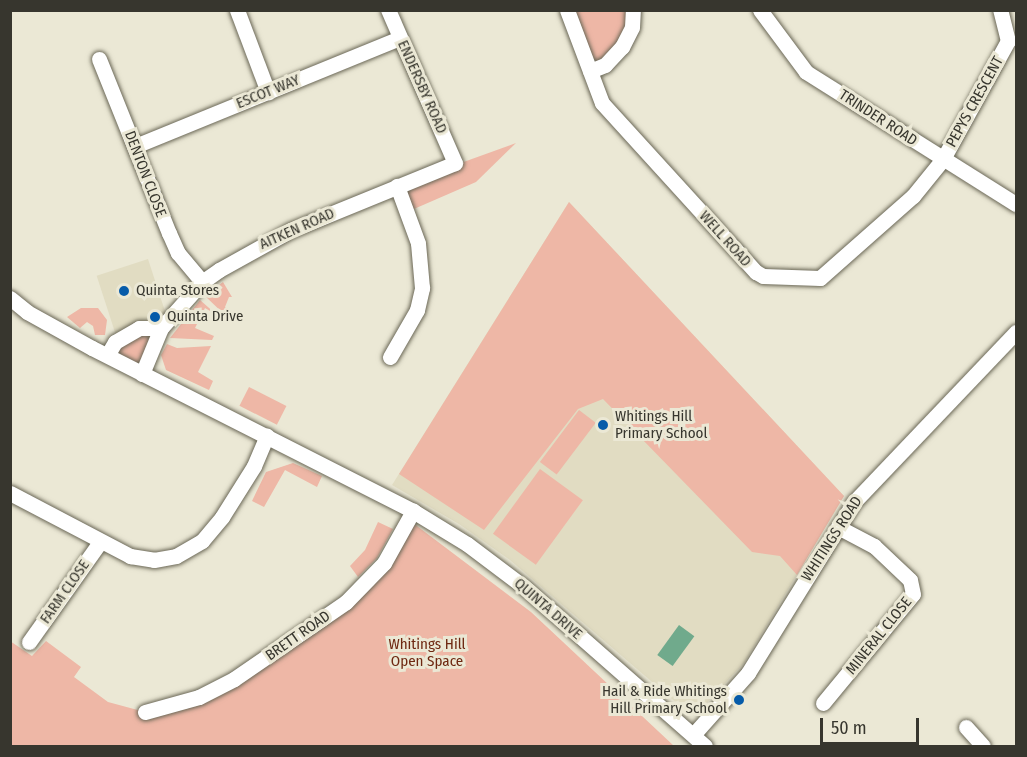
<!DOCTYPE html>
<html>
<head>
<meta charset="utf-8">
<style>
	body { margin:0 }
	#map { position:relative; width:1027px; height:757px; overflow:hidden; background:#ebe8d5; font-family:"Fira Sans Condensed",sans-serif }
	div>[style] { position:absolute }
	.built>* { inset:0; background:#e1dcc2; transform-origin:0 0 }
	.green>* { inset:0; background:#eeb7a6; transform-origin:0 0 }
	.water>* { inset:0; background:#70aa8c; transform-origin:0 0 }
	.roads { filter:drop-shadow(0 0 2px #6a6756) drop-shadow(0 0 2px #6a6756) }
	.minor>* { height:15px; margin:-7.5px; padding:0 7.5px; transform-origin:7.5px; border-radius:7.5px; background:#fff }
	.dots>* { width:16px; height:16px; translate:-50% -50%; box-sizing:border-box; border:3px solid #ebe8d5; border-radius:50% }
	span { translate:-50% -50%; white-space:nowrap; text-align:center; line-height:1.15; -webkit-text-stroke:6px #ebe8d5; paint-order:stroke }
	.street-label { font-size:15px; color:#37362e }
	.poi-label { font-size:15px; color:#37362e }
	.left { translate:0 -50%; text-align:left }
	.right { translate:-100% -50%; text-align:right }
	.park-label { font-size:15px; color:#6e2811 }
	.frame { position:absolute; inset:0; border:12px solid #37362e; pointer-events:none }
	.scale { position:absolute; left:820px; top:718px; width:99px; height:27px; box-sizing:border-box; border:3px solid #37362e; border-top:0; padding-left:8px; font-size:18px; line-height:21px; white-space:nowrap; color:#37362e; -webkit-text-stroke:4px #ebe8d5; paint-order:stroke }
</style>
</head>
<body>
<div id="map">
	<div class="built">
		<div style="clip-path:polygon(569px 202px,844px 496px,744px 663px,699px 711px,686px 711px,510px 560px,459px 524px,392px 485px)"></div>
		<div style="left:148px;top:259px;width:61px;height:54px;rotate:72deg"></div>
	</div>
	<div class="green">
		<div style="clip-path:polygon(575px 11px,629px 11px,621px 39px,598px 62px,591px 58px)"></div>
		<div style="clip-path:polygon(516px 143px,476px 182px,407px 212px,397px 186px)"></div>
		<div style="clip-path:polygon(569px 202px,844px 496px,797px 575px,780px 556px,752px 552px,603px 399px,578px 409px,484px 530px,399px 474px)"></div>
		<div style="clip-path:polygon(223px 282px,232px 297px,229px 297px,225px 307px,230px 311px,227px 317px,205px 296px)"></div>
		<div style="clip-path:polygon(200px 300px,217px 315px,205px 308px,195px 328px,214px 336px,212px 340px,170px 338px)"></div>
		<div style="clip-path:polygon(81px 308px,98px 308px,107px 320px,105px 335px,95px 335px,93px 326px,87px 322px,80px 328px,67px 317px)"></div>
		<div style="clip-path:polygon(139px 328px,161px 328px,143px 372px,108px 354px)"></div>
		<div style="clip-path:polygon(167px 344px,177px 348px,211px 346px,198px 372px,213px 381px,209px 390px,166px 370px,161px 355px)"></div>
		<div style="left:249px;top:387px;width:42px;height:21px;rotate:27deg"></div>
		<div style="left:579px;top:410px;width:21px;height:65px;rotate:37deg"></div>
		<div style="clip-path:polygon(293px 463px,322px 476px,317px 487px,285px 470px,264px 507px,252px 501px,266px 472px)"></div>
		<div style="left:540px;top:469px;width:53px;height:80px;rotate:36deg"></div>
		<div style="clip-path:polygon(409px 520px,531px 612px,674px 746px,11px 746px,10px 641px,32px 656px,46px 641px,81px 667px,74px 677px,108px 702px,145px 712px,199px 697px,346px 602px)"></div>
		<div style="clip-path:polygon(378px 522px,393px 529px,377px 558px,358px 577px,350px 566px,365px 550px)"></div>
	</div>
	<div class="water">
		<div style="left:679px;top:625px;width:19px;height:37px;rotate:36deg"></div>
	</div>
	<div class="roads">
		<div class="minor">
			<div style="left:237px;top:10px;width:88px;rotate:69.3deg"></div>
			<div style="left:567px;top:10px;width:99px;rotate:69.4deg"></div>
			<div style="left:602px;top:103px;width:229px;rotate:47.7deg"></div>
			<div style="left:756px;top:272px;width:8px;rotate:30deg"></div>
			<div style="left:763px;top:276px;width:57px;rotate:2deg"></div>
			<div style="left:820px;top:278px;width:124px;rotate:-41.4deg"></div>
			<div style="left:913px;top:196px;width:48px;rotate:-51deg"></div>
			<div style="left:943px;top:159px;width:135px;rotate:-61.2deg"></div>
			<div style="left:1008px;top:41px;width:32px;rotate:-104deg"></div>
			<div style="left:760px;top:10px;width:77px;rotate:53.4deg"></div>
			<div style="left:806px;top:72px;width:248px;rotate:32.2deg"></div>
			<div style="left:99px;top:59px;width:188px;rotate:68.1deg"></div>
			<div style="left:169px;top:233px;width:22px;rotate:66deg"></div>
			<div style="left:178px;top:253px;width:38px;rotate:50deg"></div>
			<div style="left:590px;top:71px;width:16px;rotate:-22deg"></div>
			<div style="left:605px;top:65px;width:25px;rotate:-47deg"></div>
			<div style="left:622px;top:47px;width:22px;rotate:-63deg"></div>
			<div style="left:632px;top:27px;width:17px;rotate:-87deg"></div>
			<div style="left:135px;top:146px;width:286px;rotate:-22.2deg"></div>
			<div style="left:10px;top:298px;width:22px;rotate:39deg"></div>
			<div style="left:27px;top:312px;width:74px;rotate:29deg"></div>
			<div style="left:92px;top:348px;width:360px;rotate:26.9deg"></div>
			<div style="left:413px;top:511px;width:63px;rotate:31.4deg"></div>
			<div style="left:467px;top:544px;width:71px;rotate:37deg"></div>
			<div style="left:524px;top:587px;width:241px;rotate:41.3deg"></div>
			<div style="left:108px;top:354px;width:14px;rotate:-60deg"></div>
			<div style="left:115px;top:342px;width:28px;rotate:-30deg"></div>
			<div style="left:139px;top:328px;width:22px"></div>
			<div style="left:390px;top:357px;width:54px;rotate:-60.1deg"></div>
			<div style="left:417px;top:310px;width:23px;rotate:-77deg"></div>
			<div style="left:422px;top:288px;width:45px;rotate:-95.1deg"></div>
			<div style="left:418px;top:243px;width:61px;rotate:-110.2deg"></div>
			<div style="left:142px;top:374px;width:50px;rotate:-67.6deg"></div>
			<div style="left:161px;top:328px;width:62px;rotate:-48.3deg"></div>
			<div style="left:202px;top:282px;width:21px;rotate:-35deg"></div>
			<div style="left:219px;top:270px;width:82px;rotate:-29.1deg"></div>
			<div style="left:291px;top:230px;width:177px;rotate:-22.2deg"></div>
			<div style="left:455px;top:163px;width:167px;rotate:-113.6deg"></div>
			<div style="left:10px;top:493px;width:136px;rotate:27.7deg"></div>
			<div style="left:130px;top:556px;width:24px;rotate:9deg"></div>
			<div style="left:154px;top:560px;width:22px;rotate:-10deg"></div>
			<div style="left:176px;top:556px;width:30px;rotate:-30deg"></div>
			<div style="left:202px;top:541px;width:31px;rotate:-50deg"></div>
			<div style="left:222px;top:517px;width:60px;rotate:-57.9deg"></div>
			<div style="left:254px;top:466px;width:33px;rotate:-67deg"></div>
			<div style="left:29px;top:642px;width:123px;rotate:-54.6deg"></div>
			<div style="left:823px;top:703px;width:141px;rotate:-50.5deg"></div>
			<div style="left:913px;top:594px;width:14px;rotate:-102deg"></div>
			<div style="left:910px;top:580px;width:50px;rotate:-136.6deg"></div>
			<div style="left:874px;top:546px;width:41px;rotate:-152.2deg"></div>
			<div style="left:145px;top:712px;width:56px;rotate:-15.5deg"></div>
			<div style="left:199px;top:697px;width:39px;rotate:-27deg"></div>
			<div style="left:234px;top:679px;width:136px;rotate:-34.5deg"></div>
			<div style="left:346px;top:602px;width:54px;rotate:-45.7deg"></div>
			<div style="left:384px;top:563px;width:60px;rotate:-60.9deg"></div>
			<div style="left:966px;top:727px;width:25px;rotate:48deg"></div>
			<div style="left:693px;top:735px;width:83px;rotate:-48.4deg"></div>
			<div style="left:748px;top:673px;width:201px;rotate:-58.2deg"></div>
			<div style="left:854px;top:502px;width:235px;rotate:-46.4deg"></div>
		</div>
	</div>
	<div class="dots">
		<div style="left:124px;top:291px;background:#065ba9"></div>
		<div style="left:155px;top:317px;background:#065ba9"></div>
		<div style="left:603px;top:425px;background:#065ba9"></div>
		<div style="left:739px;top:700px;background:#065ba9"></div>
	</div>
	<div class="street-label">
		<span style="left:422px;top:87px;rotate:66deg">ENDERSBY ROAD</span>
		<span style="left:268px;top:92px;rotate:-22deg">ESCOT WAY</span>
		<span style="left:975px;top:102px;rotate:-61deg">PEPYS CRESCENT</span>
		<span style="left:878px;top:118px;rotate:33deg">TRINDER ROAD</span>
		<span style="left:145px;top:174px;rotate:69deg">DENTON CLOSE</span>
		<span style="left:297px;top:229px;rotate:-24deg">AITKEN ROAD</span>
		<span style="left:725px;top:239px;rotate:48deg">WELL ROAD</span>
		<span style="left:832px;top:539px;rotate:-57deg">WHITINGS ROAD</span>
		<span style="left:65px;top:592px;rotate:-55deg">FARM CLOSE</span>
		<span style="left:548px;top:609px;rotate:41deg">QUINTA DRIVE</span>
		<span style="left:298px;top:636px;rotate:-35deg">BRETT ROAD</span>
		<span style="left:879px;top:636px;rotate:-51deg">MINERAL CLOSE</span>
	</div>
	<div class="poi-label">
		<span class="left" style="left:136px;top:291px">Quinta Stores</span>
		<span class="left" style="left:167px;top:317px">Quinta Drive</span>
		<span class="left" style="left:615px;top:425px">Whitings Hill<br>Primary School</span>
		<span class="right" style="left:727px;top:700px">Hail &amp; Ride Whitings<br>Hill Primary School</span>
	</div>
	<div class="park-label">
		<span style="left:427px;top:653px">Whitings Hill<br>Open Space</span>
	</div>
	<div class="frame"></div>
	<div class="scale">50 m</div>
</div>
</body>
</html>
